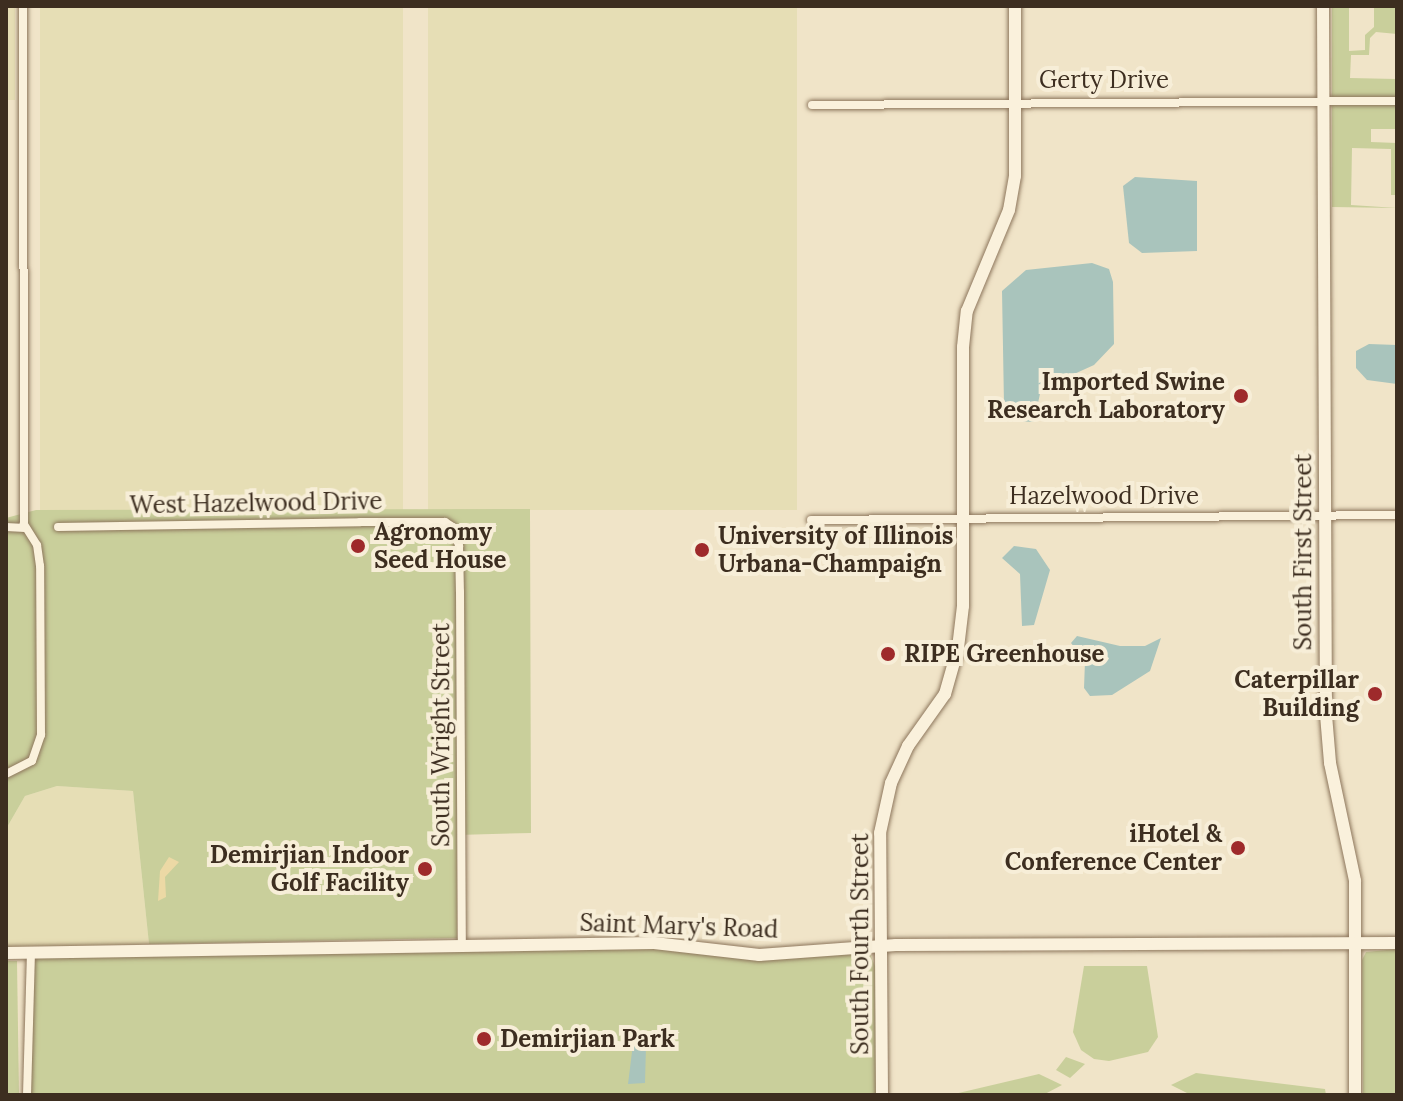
<!DOCTYPE html>
<html>
<head>
<meta charset="utf-8">
<style>
	body { margin:0 }
	#map { position:relative; width:1403px; height:1101px; overflow:hidden; background:#f0e4c8; font-family:Lora,serif }
	div>[style] { position:absolute }
	.farmland>* { inset:0; background:#e6deb5; transform-origin:0 0 }
	.green>* { inset:0; background:#c9cf9b }
	.sand>* { inset:0; background:#ecd9a5 }
	.water>* { inset:0; background:#a9c4bc }
	.roads { filter:drop-shadow(0 0 2px #8d765c) drop-shadow(0 0 2px #8d765c) }
	.street>* { height:8px; margin:-4px; padding:0 4px; transform-origin:4px; border-radius:4px; background:#faf1dc }
	.secondary>* { height:12px; margin:-6px; padding:0 6px; transform-origin:6px; border-radius:6px; background:#faf1dc }
	.dots>* { width:22px; height:22px; translate:-50% -50%; box-sizing:border-box; border:4px solid #f7eed8; border-radius:50% }
	span { translate:-50% -50%; white-space:nowrap; text-align:center; line-height:1.15; -webkit-text-stroke:8px #f7eed8; paint-order:stroke }
	.street-label { font-size:24px; color:#3d2e20 }
	.poi-label { font-size:24px; color:#3d2e20; font-weight:700 }
	.right { translate:-100% -50%; text-align:right }
	.left { translate:0 -50%; text-align:left }
	.frame { position:absolute; inset:0; border:8px solid #3d2e20; pointer-events:none }
</style>
</head>
<body>
<div id="map">
	<div class="farmland">
		<div style="left:6px;top:6px;width:9px;height:94px"></div>
		<div style="left:40px;top:6px;width:363px;height:504px"></div>
		<div style="left:428px;top:6px;width:369px;height:504px"></div>
		<div style="clip-path:polygon(57px 786px,133px 791px,149px 944px,6px 949px,6px 829px,25px 796px)"></div>
	</div>
	<div class="green">
		<div style="clip-path:polygon(1332px 6px,1349px 6px,1349px 51px,1365px 50px,1365px 35px,1374px 27px,1374px 6px,1397px 6px,1397px 34px,1376px 32px,1370px 38px,1369px 55px,1351px 55px,1350px 78px,1396px 79px,1397px 73px,1397px 129px,1371px 129px,1371px 142px,1397px 143px,1397px 195px,1391px 195px,1391px 149px,1352px 148px,1351px 205px,1397px 208px,1332px 207px)"></div>
		<div style="clip-path:polygon(530px 509px,531px 833px,457px 835px,457px 938px,149px 944px,133px 791px,57px 786px,25px 796px,6px 829px,6px 518px,36px 510px)"></div>
		<div style="clip-path:polygon(596px 946px,870px 954px,875px 966px,877px 1095px,30px 1095px,32px 958px)"></div>
		<div style="clip-path:polygon(1397px 949px,1397px 1095px,1363px 1095px,1362px 960px,1366px 952px)"></div>
		<div style="clip-path:polygon(6px 961px,17px 961px,19px 1095px,6px 1095px)"></div>
		<div style="clip-path:polygon(1084px 966px,1147px 966px,1158px 1037px,1148px 1052px,1109px 1061px,1094px 1059px,1081px 1050px,1073px 1032px)"></div>
		<div style="clip-path:polygon(1066px 1057px,1085px 1064px,1070px 1078px,1056px 1070px)"></div>
		<div style="clip-path:polygon(1196px 1073px,1325px 1089px,1326px 1095px,1191px 1095px,1171px 1085px)"></div>
		<div style="clip-path:polygon(1039px 1074px,1062px 1085px,1043px 1095px,950px 1095px)"></div>
	</div>
	<div class="sand">
		<div style="clip-path:polygon(169px 857px,179px 862px,165px 877px,166px 897px,158px 901px,160px 871px)"></div>
	</div>
	<div class="water">
		<div style="clip-path:polygon(1135px 177px,1197px 181px,1197px 251px,1142px 253px,1129px 243px,1123px 186px)"></div>
		<div style="clip-path:polygon(1092px 263px,1109px 269px,1113px 282px,1114px 344px,1094px 365px,1041px 389px,1034px 422px,1015px 421px,1004px 405px,1002px 291px,1026px 270px)"></div>
		<div style="clip-path:polygon(1369px 344px,1397px 345px,1397px 384px,1367px 380px,1356px 368px,1356px 351px)"></div>
		<div style="clip-path:polygon(1014px 546px,1036px 549px,1050px 570px,1034px 625px,1022px 626px,1020px 574px,1002px 558px)"></div>
		<div style="clip-path:polygon(1077px 636px,1120px 646px,1145px 646px,1161px 638px,1150px 671px,1112px 695px,1090px 696px,1084px 688px,1085px 661px,1071px 643px)"></div>
		<div style="clip-path:polygon(633px 1044px,646px 1046px,645px 1083px,628px 1084px)"></div>
	</div>
	<div class="roads">
		<div class="street">
			<div style="left:812px;top:105px;width:585px;rotate:-0.39deg"></div>
			<div style="left:811px;top:520px;width:586px;rotate:-0.49deg"></div>
			<div style="left:6px;top:527px;width:19px;rotate:3deg"></div>
			<div style="left:58px;top:527px;width:302px;rotate:-0.9deg"></div>
			<div style="left:360px;top:522px;width:85px"></div>
			<div style="left:445px;top:522px;width:9px;rotate:32deg"></div>
			<div style="left:453px;top:527px;width:20px;rotate:72deg"></div>
			<div style="left:459px;top:546px;width:46px;rotate:88.8deg"></div>
			<div style="left:460px;top:592px;width:352px;rotate:89.7deg"></div>
			<div style="left:6px;top:774px;width:29px;rotate:-27deg"></div>
			<div style="left:32px;top:761px;width:28px;rotate:-71deg"></div>
			<div style="left:41px;top:735px;width:169px;rotate:-90.3deg"></div>
			<div style="left:40px;top:566px;width:21px;rotate:-98deg"></div>
			<div style="left:37px;top:545px;width:25px;rotate:-122deg"></div>
			<div style="left:24px;top:524px;width:518px;rotate:-90.11deg"></div>
			<div style="left:27px;top:1095px;width:143px;rotate:-88.4deg"></div>
		</div>
		<div class="secondary">
			<div style="left:1323px;top:6px;width:709px;rotate:89.76deg"></div>
			<div style="left:1326px;top:715px;width:48px;rotate:85.2deg"></div>
			<div style="left:1330px;top:763px;width:121px;rotate:78deg"></div>
			<div style="left:1355px;top:881px;width:214px;rotate:90deg"></div>
			<div style="left:6px;top:953px;width:648px;rotate:-0.88deg"></div>
			<div style="left:654px;top:943px;width:106px;rotate:6.5deg"></div>
			<div style="left:759px;top:955px;width:137px;rotate:-4.2deg"></div>
			<div style="left:896px;top:945px;width:501px;rotate:-0.23deg"></div>
			<div style="left:882px;top:1095px;width:262px;rotate:-90.4deg"></div>
			<div style="left:880px;top:833px;width:51px;rotate:-77.6deg"></div>
			<div style="left:891px;top:783px;width:41px;rotate:-65.3deg"></div>
			<div style="left:908px;top:746px;width:64px;rotate:-54.6deg"></div>
			<div style="left:945px;top:694px;width:48px;rotate:-74.2deg"></div>
			<div style="left:958px;top:648px;width:42px;rotate:-83.2deg"></div>
			<div style="left:963px;top:606px;width:259px;rotate:-90deg"></div>
			<div style="left:963px;top:347px;width:36px;rotate:-84deg"></div>
			<div style="left:967px;top:311px;width:109px;rotate:-67.4deg"></div>
			<div style="left:1009px;top:210px;width:35px;rotate:-80deg"></div>
			<div style="left:1015px;top:176px;width:170px;rotate:-90deg"></div>
		</div>
	</div>
	<div class="dots">
		<div style="left:1241px;top:396px;background:#9e2a2b"></div>
		<div style="left:358px;top:546px;background:#9e2a2b"></div>
		<div style="left:702px;top:550px;background:#9e2a2b"></div>
		<div style="left:888px;top:654px;background:#9e2a2b"></div>
		<div style="left:1375px;top:694px;background:#9e2a2b"></div>
		<div style="left:1238px;top:848px;background:#9e2a2b"></div>
		<div style="left:425px;top:869px;background:#9e2a2b"></div>
		<div style="left:484px;top:1039px;background:#9e2a2b"></div>
	</div>
	<div class="street-label">
		<span style="left:1104px;top:80px">Gerty Drive</span>
		<span style="left:1104px;top:496px">Hazelwood Drive</span>
		<span style="left:256px;top:503px;rotate:-1deg">West Hazelwood Drive</span>
		<span style="left:1303px;top:552px;rotate:-90deg">South First Street</span>
		<span style="left:441px;top:735px;rotate:-90deg">South Wright Street</span>
		<span style="left:679px;top:926px;rotate:2deg">Saint Mary's Road</span>
		<span style="left:860px;top:944px;rotate:-90deg">South Fourth Street</span>
	</div>
	<div class="poi-label">
		<span class="right" style="left:1225px;top:396px">Imported Swine<br>Research Laboratory</span>
		<span class="left" style="left:374px;top:546px">Agronomy<br>Seed House</span>
		<span class="left" style="left:718px;top:550px">University of Illinois<br>Urbana-Champaign</span>
		<span class="left" style="left:904px;top:654px">RIPE Greenhouse</span>
		<span class="right" style="left:1359px;top:694px">Caterpillar<br>Building</span>
		<span class="right" style="left:1222px;top:848px">iHotel &amp;<br>Conference Center</span>
		<span class="right" style="left:409px;top:869px">Demirjian Indoor<br>Golf Facility</span>
		<span class="left" style="left:500px;top:1039px">Demirjian Park</span>
	</div>
	<div class="frame"></div>
</div>
</body>
</html>
